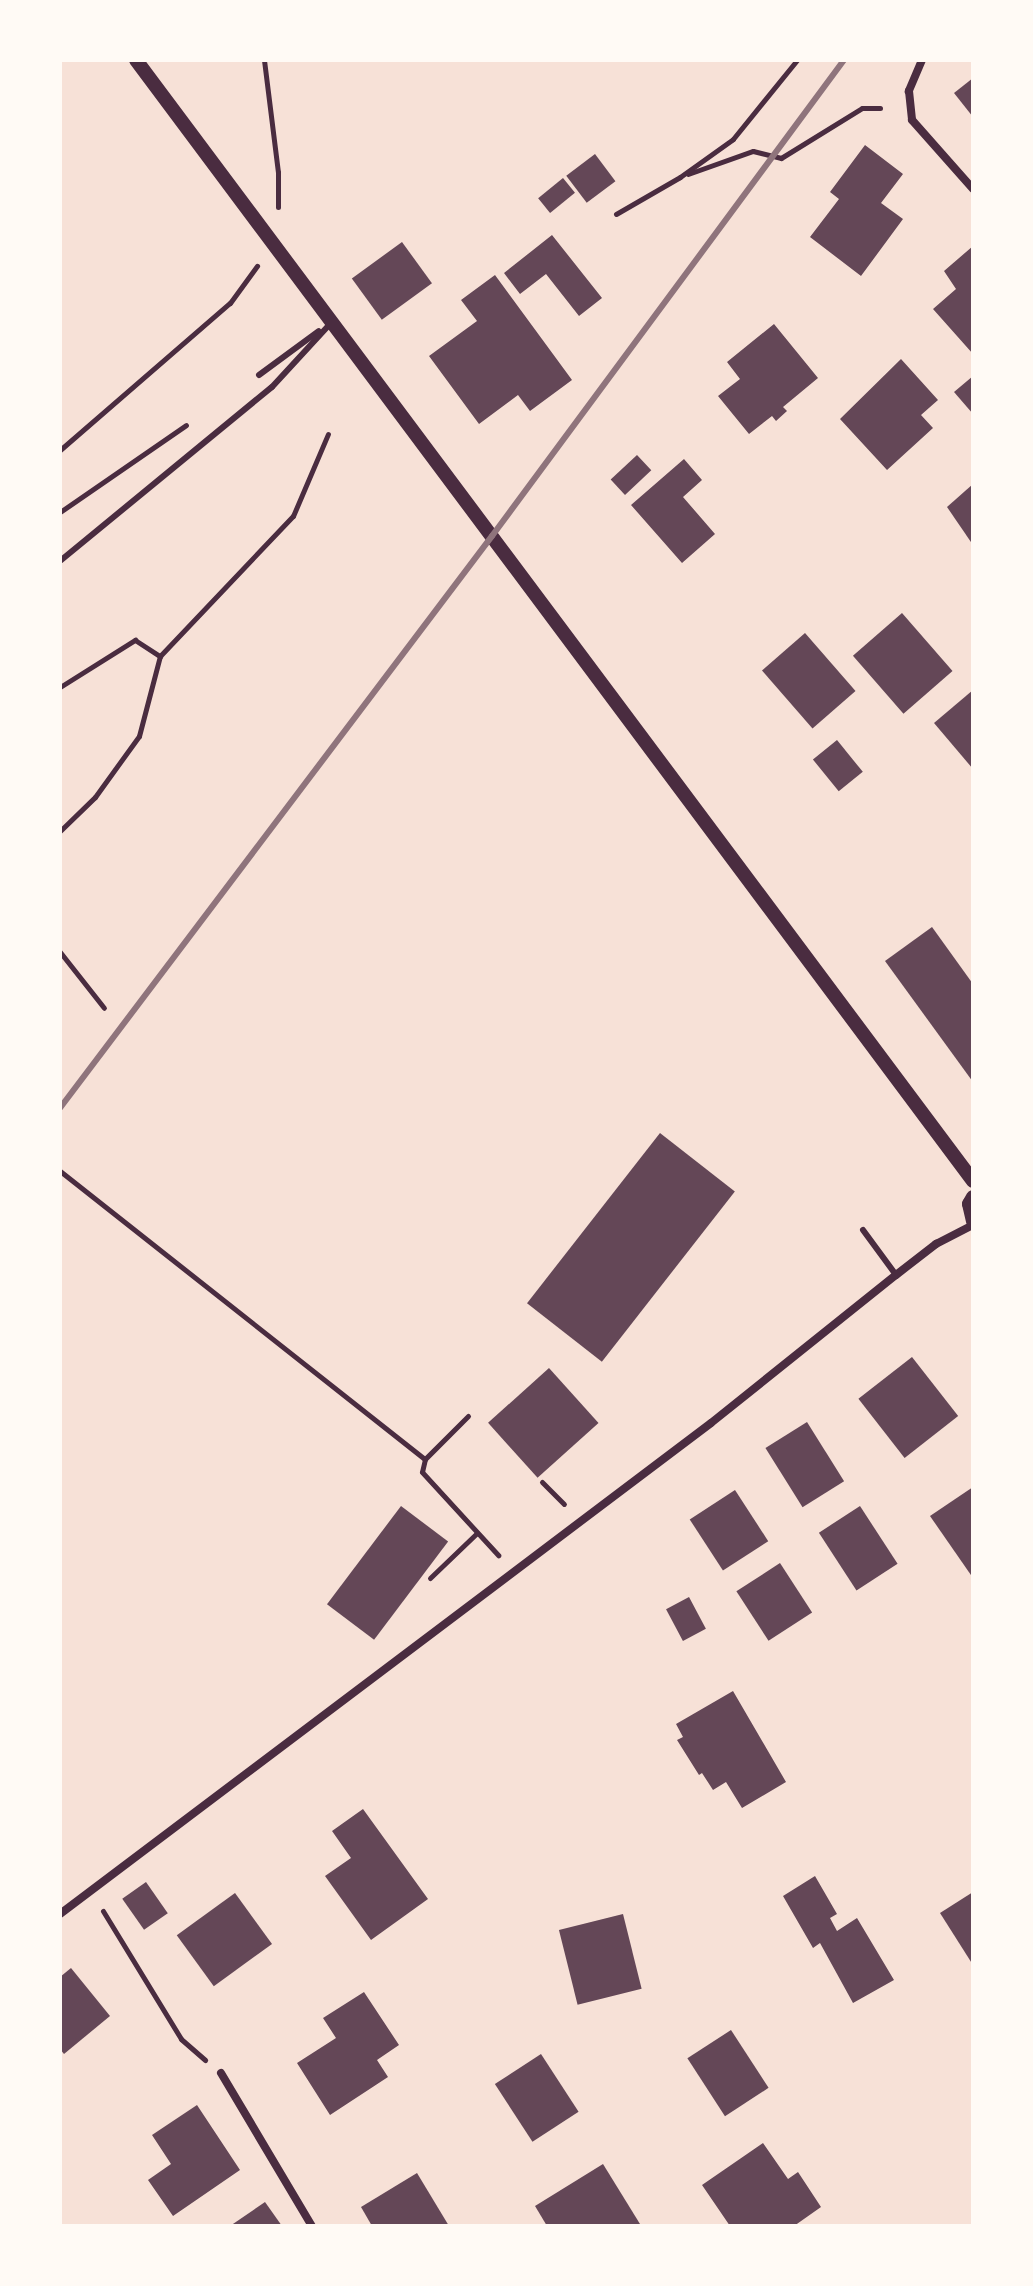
<!DOCTYPE html>
<html>
<head>
<meta charset="utf-8">
<style>
	body { margin:0 }
	#map { position:relative; width:1033px; height:2286px; overflow:hidden; background:#f7e1d7; font-family:Bitter,serif }
	div>[style] { position:absolute }
	.building>* { inset:0; background:#644757; transform-origin:0 0 }
	.path>* { height:5px; margin:-2.5px; padding:0 2.5px; transform-origin:2.5px; border-radius:2.5px; background:#4a2c40 }
	.service>* { height:6px; margin:-3px; padding:0 3px; transform-origin:3px; border-radius:3px; background:#4a2c40 }
	.minor>* { height:8px; margin:-4px; padding:0 4px; transform-origin:4px; border-radius:4px; background:#4a2c40 }
	.tertiary>* { height:14px; margin:-7px; padding:0 7px; transform-origin:7px; border-radius:7px; background:#4a2c40 }
	.rail>* { height:6px; margin:-3px; padding:0 3px; transform-origin:3px; border-radius:3px; background:#8f747c }
	span { translate:-50% -50%; white-space:nowrap; text-align:center; line-height:1.15; -webkit-text-stroke:8px #fffaf5; paint-order:stroke }
	.frame { position:absolute; inset:0; border:62px solid #fffaf5; pointer-events:none }
</style>
</head>
<body>
<div id="map">
	<div class="building">
		<div style="clip-path:polygon(973px 78px,973px 117px,954px 93px)"></div>
		<div style="clip-path:polygon(865px 145px,903px 174px,881px 203px,903px 219px,861px 276px,810px 237px,839px 199px,830px 192px)"></div>
		<div style="left:595px;top:154px;width:34px;height:36px;rotate:53deg"></div>
		<div style="left:563px;top:178px;width:19px;height:32px;rotate:51deg"></div>
		<div style="clip-path:polygon(552px 235px,602px 298px,579px 316px,546px 274px,520px 294px,504px 273px)"></div>
		<div style="left:402px;top:242px;width:51px;height:62px;rotate:54deg"></div>
		<div style="clip-path:polygon(973px 246px,973px 354px,933px 309px,956px 289px,944px 271px)"></div>
		<div style="clip-path:polygon(495px 275px,572px 380px,530px 411px,518px 395px,479px 424px,429px 356px,477px 321px,461px 300px)"></div>
		<div style="clip-path:polygon(774px 324px,818px 378px,783px 407px,787px 411px,776px 421px,772px 416px,749px 434px,718px 396px,740px 379px,727px 362px)"></div>
		<div style="clip-path:polygon(901px 359px,938px 400px,921px 415px,933px 428px,887px 470px,840px 419px)"></div>
		<div style="clip-path:polygon(973px 376px,973px 414px,954px 392px)"></div>
		<div style="left:637px;top:455px;width:21px;height:36px;rotate:47deg"></div>
		<div style="clip-path:polygon(684px 459px,702px 480px,683px 497px,715px 534px,682px 563px,631px 505px)"></div>
		<div style="clip-path:polygon(973px 484px,973px 545px,947px 507px)"></div>
		<div style="left:902px;top:613px;width:77px;height:65px;rotate:49deg"></div>
		<div style="left:805px;top:633px;width:77px;height:57px;rotate:49deg"></div>
		<div style="clip-path:polygon(973px 690px,973px 769px,934px 723px)"></div>
		<div style="left:837px;top:740px;width:41px;height:31px;rotate:51deg"></div>
		<div style="clip-path:polygon(932px 927px,973px 984px,973px 1082px,885px 961px)"></div>
		<div style="left:660px;top:1133px;width:95px;height:216px;rotate:38deg"></div>
		<div style="left:912px;top:1357px;width:75px;height:68px;rotate:52deg"></div>
		<div style="left:549px;top:1368px;width:74px;height:82px;rotate:48deg"></div>
		<div style="left:807px;top:1422px;width:70px;height:49px;rotate:58deg"></div>
		<div style="clip-path:polygon(973px 1487px,973px 1578px,930px 1516px)"></div>
		<div style="left:735px;top:1490px;width:61px;height:54px;rotate:57deg"></div>
		<div style="left:401px;top:1506px;width:59px;height:123px;rotate:37deg"></div>
		<div style="left:860px;top:1506px;width:69px;height:49px;rotate:57deg"></div>
		<div style="left:780px;top:1563px;width:59px;height:52px;rotate:57deg"></div>
		<div style="left:689px;top:1597px;width:36px;height:26px;rotate:62deg"></div>
		<div style="clip-path:polygon(733px 1691px,786px 1782px,742px 1808px,726px 1782px,713px 1790px,702px 1773px,699px 1775px,677px 1740px,683px 1737px,676px 1724px)"></div>
		<div style="clip-path:polygon(363px 1809px,428px 1899px,371px 1940px,325px 1876px,351px 1858px,332px 1831px)"></div>
		<div style="clip-path:polygon(815px 1876px,837px 1914px,830px 1918px,837px 1931px,857px 1918px,894px 1980px,853px 2003px,820px 1943px,813px 1948px,783px 1896px)"></div>
		<div style="left:146px;top:1882px;width:38px;height:29px;rotate:55deg"></div>
		<div style="clip-path:polygon(973px 1892px,973px 1965px,940px 1913px)"></div>
		<div style="left:235px;top:1893px;width:63px;height:72px;rotate:54deg"></div>
		<div style="left:623px;top:1914px;width:77px;height:66px;rotate:76deg"></div>
		<div style="clip-path:polygon(71px 1968px,110px 2016px,64px 2054px,60px 2049px,60px 1977px)"></div>
		<div style="clip-path:polygon(364px 1992px,399px 2045px,377px 2060px,388px 2077px,330px 2115px,297px 2063px,336px 2038px,323px 2018px)"></div>
		<div style="left:731px;top:2030px;width:69px;height:52px;rotate:57deg"></div>
		<div style="left:541px;top:2054px;width:69px;height:55px;rotate:57deg"></div>
		<div style="clip-path:polygon(197px 2105px,240px 2170px,173px 2216px,148px 2180px,171px 2164px,152px 2135px)"></div>
		<div style="clip-path:polygon(763px 2143px,788px 2179px,798px 2172px,821px 2207px,794px 2226px,730px 2226px,702px 2185px)"></div>
		<div style="clip-path:polygon(603px 2164px,640px 2224px,547px 2226px,535px 2206px)"></div>
		<div style="clip-path:polygon(417px 2173px,449px 2226px,372px 2226px,361px 2207px)"></div>
		<div style="clip-path:polygon(265px 2202px,282px 2226px,230px 2226px)"></div>
	</div>
	<div class="path">
		<div style="left:264px;top:60px;width:113px;rotate:82.9deg"></div>
		<div style="left:278px;top:172px;width:35px;rotate:90deg"></div>
		<div style="left:688px;top:174px;width:69px;rotate:-19.5deg"></div>
		<div style="left:753px;top:151px;width:29px;rotate:14deg"></div>
		<div style="left:781px;top:158px;width:95px;rotate:-31.7deg"></div>
		<div style="left:862px;top:108px;width:18px"></div>
		<div style="left:616px;top:214px;width:74px;rotate:-30deg"></div>
		<div style="left:680px;top:177px;width:65px;rotate:-35.6deg"></div>
		<div style="left:733px;top:139px;width:102px;rotate:-51deg"></div>
		<div style="left:60px;top:450px;width:225px;rotate:-40.9deg"></div>
		<div style="left:230px;top:303px;width:46px;rotate:-53.9deg"></div>
		<div style="left:60px;top:512px;width:153px;rotate:-34.6deg"></div>
		<div style="left:60px;top:687px;width:89px;rotate:-32.1deg"></div>
		<div style="left:135px;top:640px;width:30px;rotate:33deg"></div>
		<div style="left:60px;top:831px;width:49px;rotate:-44.2deg"></div>
		<div style="left:95px;top:797px;width:75px;rotate:-54.2deg"></div>
		<div style="left:139px;top:736px;width:83px;rotate:-75.3deg"></div>
		<div style="left:160px;top:656px;width:193px;rotate:-46.5deg"></div>
		<div style="left:293px;top:516px;width:89px;rotate:-66.9deg"></div>
		<div style="left:60px;top:952px;width:71px;rotate:51.8deg"></div>
		<div style="left:60px;top:1171px;width:465px;rotate:38.3deg"></div>
		<div style="left:468px;top:1416px;width:61px;rotate:135deg"></div>
		<div style="left:425px;top:1459px;width:13px;rotate:103deg"></div>
		<div style="left:422px;top:1472px;width:113px;rotate:47.5deg"></div>
		<div style="left:542px;top:1482px;width:31px;rotate:45deg"></div>
		<div style="left:430px;top:1578px;width:65px;rotate:-43.8deg"></div>
		<div style="left:103px;top:1911px;width:150px;rotate:58.6deg"></div>
		<div style="left:181px;top:2039px;width:32px;rotate:41deg"></div>
	</div>
	<div class="service">
		<div style="left:259px;top:375px;width:74px;rotate:-36.3deg"></div>
		<div style="left:60px;top:561px;width:274px;rotate:-39.4deg"></div>
		<div style="left:272px;top:387px;width:86px;rotate:-47.4deg"></div>
		<div style="left:863px;top:1230px;width:56px;rotate:53.7deg"></div>
	</div>
	<div class="minor">
		<div style="left:922px;top:60px;width:34px;rotate:113deg"></div>
		<div style="left:909px;top:91px;width:29px;rotate:84deg"></div>
		<div style="left:912px;top:120px;width:92px;rotate:48.5deg"></div>
		<div style="left:60px;top:1914px;width:815px;rotate:-37.02deg"></div>
		<div style="left:711px;top:1423px;width:237px;rotate:-38.7deg"></div>
		<div style="left:896px;top:1275px;width:51px;rotate:-37.8deg"></div>
		<div style="left:936px;top:1244px;width:42px;rotate:-27.2deg"></div>
		<div style="left:221px;top:2073px;width:178px;rotate:59.3deg"></div>
	</div>
	<div class="tertiary">
		<div style="left:136px;top:60px;width:1399px;rotate:53.25deg"></div>
		<div style="left:973px;top:1197px;width:8px;rotate:120deg"></div>
		<div style="left:969px;top:1204px;width:18px;rotate:77deg"></div>
	</div>
	<div class="rail">
		<div style="left:60px;top:1108px;width:717px;rotate:-52.94deg"></div>
		<div style="left:492px;top:536px;width:592px;rotate:-53.52deg"></div>
	</div>
	<div class="frame"></div>
</div>
</body>
</html>
